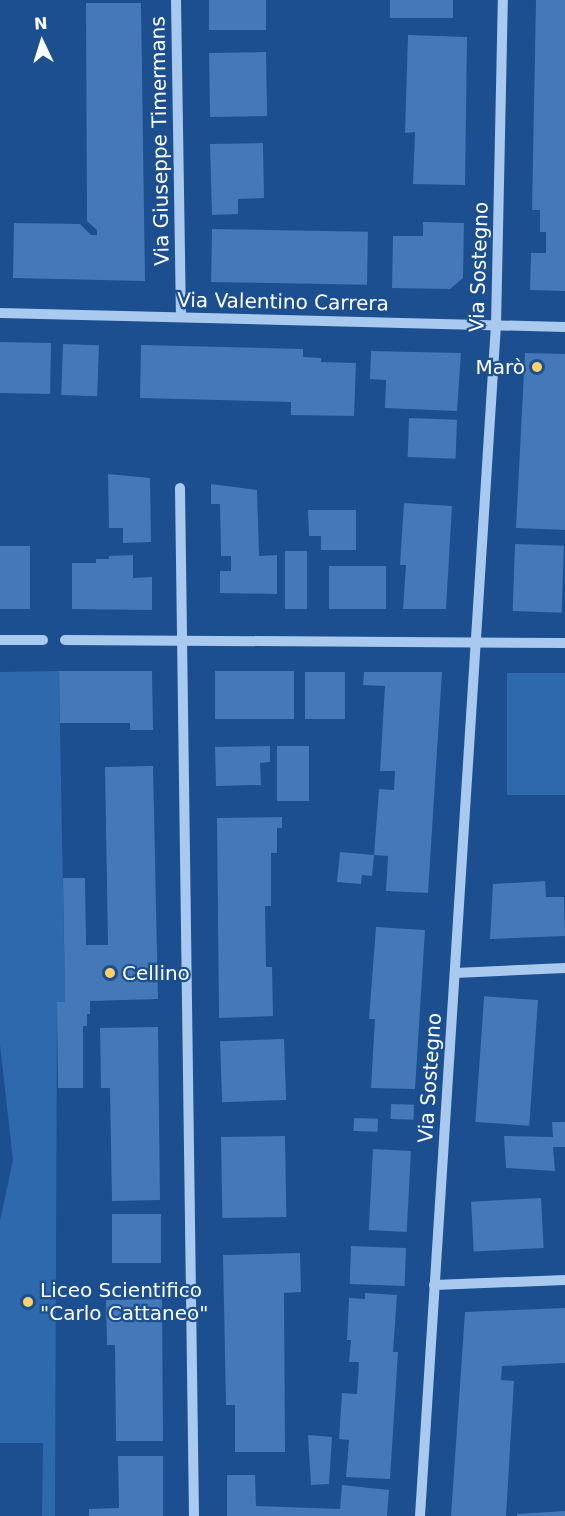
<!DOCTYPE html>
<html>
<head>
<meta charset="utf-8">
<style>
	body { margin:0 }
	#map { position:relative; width:565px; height:1516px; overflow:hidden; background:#1b4f8f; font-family:"DejaVu Sans",sans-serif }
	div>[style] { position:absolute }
	.green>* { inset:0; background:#2e69ad; transform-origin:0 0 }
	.building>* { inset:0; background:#4478b7; transform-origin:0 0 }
	.minor>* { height:10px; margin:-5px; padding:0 5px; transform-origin:5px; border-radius:5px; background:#a9c9ee }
	.dots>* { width:16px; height:16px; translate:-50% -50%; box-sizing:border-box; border:3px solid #1b4f8f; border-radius:50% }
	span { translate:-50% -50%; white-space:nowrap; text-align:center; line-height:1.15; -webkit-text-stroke:4.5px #1b4f8f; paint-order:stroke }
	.street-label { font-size:20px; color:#fff }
	.poi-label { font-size:20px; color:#fff }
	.right { translate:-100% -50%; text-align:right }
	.left { translate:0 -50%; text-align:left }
	.north { position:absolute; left:12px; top:12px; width:60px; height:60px; -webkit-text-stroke:4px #1b4f8f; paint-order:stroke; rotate:356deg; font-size:16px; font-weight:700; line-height:24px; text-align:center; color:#fff }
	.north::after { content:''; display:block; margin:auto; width:21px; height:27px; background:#fff; clip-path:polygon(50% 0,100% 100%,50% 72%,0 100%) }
</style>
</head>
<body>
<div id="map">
	<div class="green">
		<div style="clip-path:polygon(59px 671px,65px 1002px,57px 1002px,55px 1516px,42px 1516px,43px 1443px,0 1443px,0 1221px,13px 1160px,0 1045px,0 672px)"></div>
		<div style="left:507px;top:673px;width:58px;height:122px"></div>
	</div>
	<div class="building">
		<div style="left:209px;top:0;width:57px;height:30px"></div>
		<div style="left:390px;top:0;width:63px;height:18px"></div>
		<div style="clip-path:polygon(536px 0,565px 0,565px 291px,530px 290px,531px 253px,546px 253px,546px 232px,540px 232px,540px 210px,532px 210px)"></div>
		<div style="clip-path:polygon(86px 3px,141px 3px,145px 281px,13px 278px,14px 223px,80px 224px,91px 235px,97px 235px,97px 230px,87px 221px)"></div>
		<div style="clip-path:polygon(408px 35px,467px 37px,465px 185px,413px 184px,415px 132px,405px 133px)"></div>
		<div style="left:266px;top:52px;width:64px;height:57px;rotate:89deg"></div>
		<div style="clip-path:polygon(263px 143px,264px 198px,238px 199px,238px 214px,212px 215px,210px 144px)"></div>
		<div style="clip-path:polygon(423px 222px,464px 223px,463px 278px,450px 289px,392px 288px,393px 236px,423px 236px)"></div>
		<div style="left:212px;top:229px;width:156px;height:53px;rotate:1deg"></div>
		<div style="left:0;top:342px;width:51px;height:51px;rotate:1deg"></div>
		<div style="left:63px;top:344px;width:36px;height:51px;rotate:2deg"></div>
		<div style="clip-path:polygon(141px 345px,303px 349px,303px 357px,321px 358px,321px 362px,356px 363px,354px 416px,291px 415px,291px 402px,140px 398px)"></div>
		<div style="clip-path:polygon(371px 351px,461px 353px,457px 411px,385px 408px,386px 380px,370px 379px)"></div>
		<div style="clip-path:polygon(525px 353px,565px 354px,565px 530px,516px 528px)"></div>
		<div style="left:409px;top:418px;width:48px;height:39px;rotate:2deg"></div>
		<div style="clip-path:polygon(108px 474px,150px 478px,151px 542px,123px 543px,123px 528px,109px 528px)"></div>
		<div style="clip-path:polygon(211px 484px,257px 490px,259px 556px,277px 555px,277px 594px,220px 593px,220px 571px,231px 571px,231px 556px,221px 556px,220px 504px,211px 504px)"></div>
		<div style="clip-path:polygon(404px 503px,452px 506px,446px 609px,403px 609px,406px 565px,400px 565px)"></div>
		<div style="clip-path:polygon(308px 510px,356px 510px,356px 550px,321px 550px,321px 536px,309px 536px)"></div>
		<div style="left:515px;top:544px;width:49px;height:67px;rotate:2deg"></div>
		<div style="left:0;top:546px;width:30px;height:63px"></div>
		<div style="left:307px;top:551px;width:58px;height:22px;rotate:90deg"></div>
		<div style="clip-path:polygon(133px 555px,133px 578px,152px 577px,152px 610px,72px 609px,72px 563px,96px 563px,96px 559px,109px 559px,109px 556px)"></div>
		<div style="left:329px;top:566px;width:57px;height:43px"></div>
		<div style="clip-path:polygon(59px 671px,152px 671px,153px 730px,130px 730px,130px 723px,60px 723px)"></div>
		<div style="left:215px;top:671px;width:79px;height:48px"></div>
		<div style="left:305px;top:672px;width:40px;height:47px"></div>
		<div style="clip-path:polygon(364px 672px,442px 672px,428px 893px,386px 891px,388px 856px,374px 855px,379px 789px,394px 790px,395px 771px,380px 771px,385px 686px,363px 685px)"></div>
		<div style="clip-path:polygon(270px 746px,270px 762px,260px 763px,261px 785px,216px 786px,215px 747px)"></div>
		<div style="left:277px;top:746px;width:32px;height:55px"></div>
		<div style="clip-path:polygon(153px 766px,158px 999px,90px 1001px,90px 1014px,87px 1014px,87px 1026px,83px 1026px,83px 1088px,58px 1088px,57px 1002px,65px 1002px,63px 878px,85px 878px,86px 945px,108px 945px,105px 767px)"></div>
		<div style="clip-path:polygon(282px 817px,282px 828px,277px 828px,277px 853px,271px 853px,271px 906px,265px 906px,266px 967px,272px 967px,273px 1016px,219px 1018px,217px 818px)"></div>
		<div style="clip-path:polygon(340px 852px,374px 855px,372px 876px,362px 875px,361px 884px,337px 882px)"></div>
		<div style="clip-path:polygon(545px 881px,546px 897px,564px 897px,565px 936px,490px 939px,493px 884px)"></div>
		<div style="clip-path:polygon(376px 927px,425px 930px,415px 1089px,371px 1088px,375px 1019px,369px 1019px)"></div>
		<div style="left:538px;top:1000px;width:126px;height:54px;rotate:94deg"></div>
		<div style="clip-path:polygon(158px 1027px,160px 1200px,112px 1201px,110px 1088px,101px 1088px,100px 1028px)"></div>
		<div style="left:284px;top:1039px;width:61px;height:64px;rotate:88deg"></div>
		<div style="left:391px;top:1104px;width:23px;height:15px;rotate:2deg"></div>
		<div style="left:354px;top:1118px;width:24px;height:13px;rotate:2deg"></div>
		<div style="clip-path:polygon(552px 1122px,565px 1122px,565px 1147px,553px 1147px,555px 1171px,506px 1168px,504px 1136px,553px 1137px)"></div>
		<div style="left:285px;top:1136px;width:81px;height:64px;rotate:89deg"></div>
		<div style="left:373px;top:1149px;width:38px;height:81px;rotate:3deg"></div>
		<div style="left:541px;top:1198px;width:50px;height:70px;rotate:87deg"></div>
		<div style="left:161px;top:1214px;width:49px;height:49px;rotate:90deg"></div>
		<div style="left:351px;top:1246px;width:55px;height:38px;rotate:2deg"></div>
		<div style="clip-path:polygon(300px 1253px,301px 1292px,284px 1293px,285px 1452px,235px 1452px,235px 1405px,226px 1405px,223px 1255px)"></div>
		<div style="clip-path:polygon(365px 1293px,397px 1295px,393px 1352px,398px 1352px,390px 1479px,346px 1477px,349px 1440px,339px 1439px,342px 1393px,357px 1394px,359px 1362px,349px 1362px,351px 1340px,347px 1340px,349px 1298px,365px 1299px)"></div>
		<div style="clip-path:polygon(162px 1299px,163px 1441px,116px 1441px,115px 1345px,107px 1345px,106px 1300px)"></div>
		<div style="clip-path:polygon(565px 1308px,565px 1363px,502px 1366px,501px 1380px,514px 1381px,506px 1516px,451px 1516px,465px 1312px)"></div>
		<div style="clip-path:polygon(308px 1435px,332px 1437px,329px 1484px,311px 1485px)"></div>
		<div style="clip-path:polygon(118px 1456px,163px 1456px,163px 1516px,89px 1516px,89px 1509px,119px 1508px)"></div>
		<div style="clip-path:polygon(227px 1475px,255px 1475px,256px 1506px,340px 1509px,342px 1485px,389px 1490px,387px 1516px,227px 1516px)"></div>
		<div style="clip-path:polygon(565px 1511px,565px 1516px,517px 1516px,517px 1514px)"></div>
	</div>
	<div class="minor">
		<div style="left:176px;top:0;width:317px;rotate:89.1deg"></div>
		<div style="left:0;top:313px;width:565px;rotate:1.42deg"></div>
		<div style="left:180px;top:488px;width:1028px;rotate:89.22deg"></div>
		<div style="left:0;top:640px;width:43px"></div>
		<div style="left:65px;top:640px;width:500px;rotate:0.34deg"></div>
		<div style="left:455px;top:973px;width:110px;rotate:-2.6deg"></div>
		<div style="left:434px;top:1285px;width:131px;rotate:-2.2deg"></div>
		<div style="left:420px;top:1516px;width:1192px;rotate:-86.35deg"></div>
		<div style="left:496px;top:326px;width:326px;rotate:-88.8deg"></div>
	</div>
	<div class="dots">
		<div style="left:537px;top:367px;background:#ffd166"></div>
		<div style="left:110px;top:973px;background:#ffd166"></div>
		<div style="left:28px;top:1302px;background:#ffd166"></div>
	</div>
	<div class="street-label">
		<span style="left:160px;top:141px;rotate:-91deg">Via Giuseppe Timermans</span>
		<span style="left:479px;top:267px;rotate:-88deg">Via Sostegno</span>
		<span style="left:283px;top:302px;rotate:1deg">Via Valentino Carrera</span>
		<span style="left:430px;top:1078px;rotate:-86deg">Via Sostegno</span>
	</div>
	<div class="poi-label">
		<span class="right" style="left:525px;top:367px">Marò</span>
		<span class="left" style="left:122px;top:973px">Cellino</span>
		<span class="left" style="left:40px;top:1302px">Liceo Scientifico<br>"Carlo Cattaneo"</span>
	</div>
	<div class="north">N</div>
</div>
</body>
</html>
